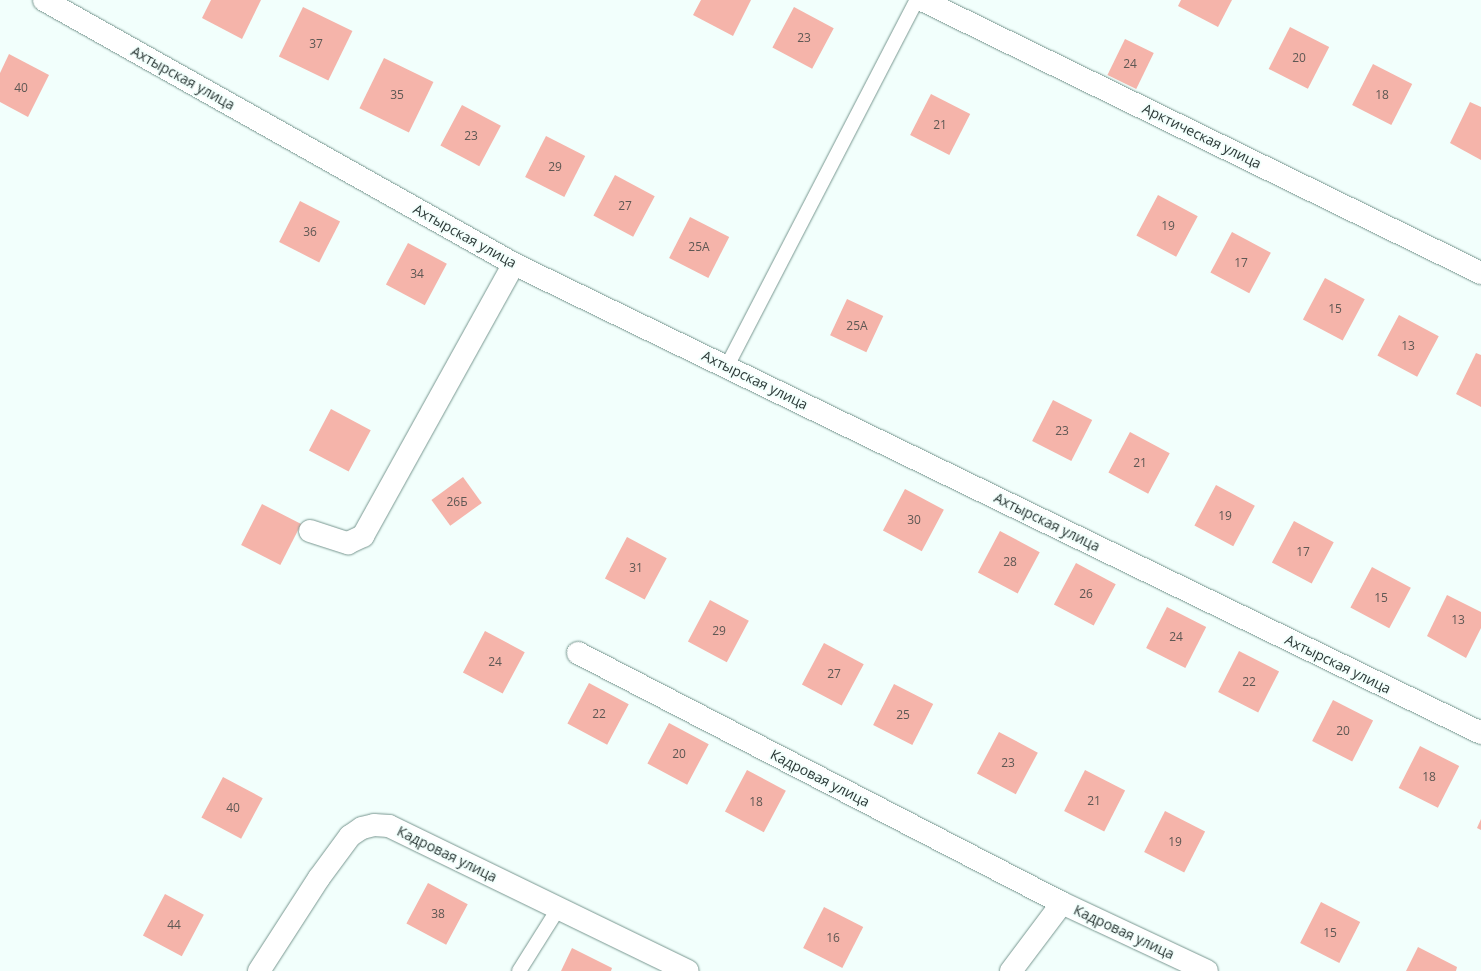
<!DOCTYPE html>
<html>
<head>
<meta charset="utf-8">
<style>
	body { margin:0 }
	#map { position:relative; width:1481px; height:971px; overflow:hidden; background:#f2fffc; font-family:"Open Sans",sans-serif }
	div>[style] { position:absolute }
	.building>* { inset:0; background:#f5b4aa; transform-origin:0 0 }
	.roads { filter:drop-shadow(0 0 1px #789790) drop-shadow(0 0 1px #789790) }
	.service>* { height:14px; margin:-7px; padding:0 7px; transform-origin:7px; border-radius:7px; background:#fff }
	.minor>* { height:22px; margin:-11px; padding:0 11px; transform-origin:11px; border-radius:11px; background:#fff }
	span { translate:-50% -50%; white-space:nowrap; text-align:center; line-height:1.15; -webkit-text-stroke:3.5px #f2fffc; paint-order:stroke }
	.number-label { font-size:12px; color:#5e5854 }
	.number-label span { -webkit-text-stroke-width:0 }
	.street-label { font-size:14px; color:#2c3937 }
</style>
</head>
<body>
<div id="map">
	<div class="building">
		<div style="clip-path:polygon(211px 0,261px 0,242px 39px,202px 18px)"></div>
		<div style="clip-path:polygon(701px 0,751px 0,733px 36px,693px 15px)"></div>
		<div style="clip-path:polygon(1181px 0,1232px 0,1218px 27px,1178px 6px)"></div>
		<div style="left:303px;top:7px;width:55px;height:55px;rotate:26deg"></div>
		<div style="left:794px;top:7px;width:45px;height:46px;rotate:28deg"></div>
		<div style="left:1290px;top:27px;width:44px;height:47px;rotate:27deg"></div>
		<div style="left:1125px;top:39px;width:32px;height:40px;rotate:26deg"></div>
		<div style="clip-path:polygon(9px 54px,49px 75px,28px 117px,0 102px,0 73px)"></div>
		<div style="left:384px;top:58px;width:55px;height:56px;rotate:26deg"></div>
		<div style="left:1373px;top:64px;width:44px;height:46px;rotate:27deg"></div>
		<div style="left:931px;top:94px;width:44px;height:46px;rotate:27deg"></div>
		<div style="clip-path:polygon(1470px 102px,1481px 107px,1481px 160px,1450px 143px)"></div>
		<div style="left:462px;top:105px;width:44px;height:46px;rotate:28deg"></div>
		<div style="left:546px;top:136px;width:44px;height:46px;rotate:27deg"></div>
		<div style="left:615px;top:175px;width:45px;height:46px;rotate:28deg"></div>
		<div style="left:1158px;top:195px;width:45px;height:46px;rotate:28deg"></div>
		<div style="left:300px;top:201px;width:45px;height:46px;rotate:27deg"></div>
		<div style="left:690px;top:217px;width:44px;height:46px;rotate:27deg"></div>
		<div style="left:1232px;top:232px;width:44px;height:46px;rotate:28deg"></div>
		<div style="left:408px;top:243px;width:44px;height:47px;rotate:28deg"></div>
		<div style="left:1325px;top:278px;width:45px;height:47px;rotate:28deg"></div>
		<div style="left:847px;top:299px;width:40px;height:40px;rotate:25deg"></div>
		<div style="left:1399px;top:315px;width:45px;height:46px;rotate:28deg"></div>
		<div style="clip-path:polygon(1476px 353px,1481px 355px,1481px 407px,1456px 394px)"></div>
		<div style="left:1053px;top:400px;width:44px;height:46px;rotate:27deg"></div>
		<div style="left:331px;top:409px;width:45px;height:47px;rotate:28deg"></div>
		<div style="left:1130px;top:432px;width:45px;height:46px;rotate:28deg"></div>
		<div style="left:463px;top:477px;width:32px;height:39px;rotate:54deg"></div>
		<div style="left:1216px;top:485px;width:44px;height:46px;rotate:28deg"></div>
		<div style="left:905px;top:489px;width:44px;height:47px;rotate:28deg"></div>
		<div style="left:262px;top:504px;width:44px;height:46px;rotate:27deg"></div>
		<div style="left:1294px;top:521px;width:45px;height:47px;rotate:28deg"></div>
		<div style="left:1000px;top:531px;width:45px;height:47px;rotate:28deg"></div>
		<div style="left:627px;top:537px;width:45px;height:47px;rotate:28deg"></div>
		<div style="left:1076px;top:563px;width:45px;height:47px;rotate:28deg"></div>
		<div style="left:1372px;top:567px;width:44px;height:46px;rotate:28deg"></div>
		<div style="clip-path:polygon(1447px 595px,1481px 612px,1481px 628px,1466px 658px,1427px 636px)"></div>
		<div style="left:710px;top:600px;width:44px;height:47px;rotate:28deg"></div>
		<div style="left:1167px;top:607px;width:44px;height:46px;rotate:27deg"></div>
		<div style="left:485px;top:631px;width:45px;height:47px;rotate:28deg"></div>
		<div style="left:824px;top:643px;width:45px;height:47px;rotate:28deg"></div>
		<div style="left:1239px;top:651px;width:45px;height:46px;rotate:27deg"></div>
		<div style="left:589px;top:683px;width:45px;height:46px;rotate:28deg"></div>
		<div style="left:894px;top:684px;width:44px;height:46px;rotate:27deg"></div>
		<div style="left:1333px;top:700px;width:45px;height:46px;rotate:27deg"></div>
		<div style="left:669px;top:723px;width:45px;height:46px;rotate:28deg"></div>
		<div style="left:999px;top:732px;width:44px;height:47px;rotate:28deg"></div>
		<div style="left:1420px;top:746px;width:44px;height:47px;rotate:27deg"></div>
		<div style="left:747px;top:770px;width:44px;height:47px;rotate:28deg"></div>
		<div style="left:1085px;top:770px;width:45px;height:46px;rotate:27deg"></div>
		<div style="left:223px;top:777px;width:45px;height:46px;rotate:28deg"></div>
		<div style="left:1165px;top:811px;width:45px;height:46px;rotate:27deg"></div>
		<div style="clip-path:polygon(1481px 819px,1481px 830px,1477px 828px)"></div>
		<div style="left:428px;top:883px;width:45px;height:46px;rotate:28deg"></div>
		<div style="left:165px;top:894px;width:44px;height:47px;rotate:28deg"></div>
		<div style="left:1321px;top:902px;width:44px;height:46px;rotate:27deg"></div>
		<div style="left:824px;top:907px;width:44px;height:46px;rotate:27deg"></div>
		<div style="clip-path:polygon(1418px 947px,1457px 967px,1456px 971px,1406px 971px)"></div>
		<div style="clip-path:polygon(572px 948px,612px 968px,611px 971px,561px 971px)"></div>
	</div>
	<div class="roads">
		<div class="service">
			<div style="left:727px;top:366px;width:412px;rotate:-62.6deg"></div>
			<div style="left:519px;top:971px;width:73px;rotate:-57.8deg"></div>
		</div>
		<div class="minor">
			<div style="left:44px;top:0;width:539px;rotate:29.32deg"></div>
			<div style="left:514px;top:264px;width:1075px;rotate:25.87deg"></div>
			<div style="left:922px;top:0;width:622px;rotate:26.03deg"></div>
			<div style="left:310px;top:531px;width:40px;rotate:18deg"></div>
			<div style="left:348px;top:543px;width:17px;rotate:-25deg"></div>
			<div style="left:363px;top:536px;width:311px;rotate:-61deg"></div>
			<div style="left:578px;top:653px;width:545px;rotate:27.32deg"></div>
			<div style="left:1062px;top:903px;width:160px;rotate:25.1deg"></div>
			<div style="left:259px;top:971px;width:111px;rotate:-57.2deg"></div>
			<div style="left:319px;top:878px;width:52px;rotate:-53.6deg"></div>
			<div style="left:350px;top:836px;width:14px;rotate:-34deg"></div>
			<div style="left:362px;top:828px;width:12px;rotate:-14deg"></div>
			<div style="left:374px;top:825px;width:15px;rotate:4deg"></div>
			<div style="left:389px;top:826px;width:332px;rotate:25.9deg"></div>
			<div style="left:1011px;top:971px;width:85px;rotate:-53.1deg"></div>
		</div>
	</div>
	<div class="number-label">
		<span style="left:804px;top:38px">23</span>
		<span style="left:316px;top:44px">37</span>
		<span style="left:1299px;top:58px">20</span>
		<span style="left:1130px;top:64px">24</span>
		<span style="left:21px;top:88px">40</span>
		<span style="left:397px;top:95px">35</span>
		<span style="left:1382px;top:95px">18</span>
		<span style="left:940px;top:125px">21</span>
		<span style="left:471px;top:136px">23</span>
		<span style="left:555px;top:167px">29</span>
		<span style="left:625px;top:206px">27</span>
		<span style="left:1168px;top:226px">19</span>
		<span style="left:310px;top:232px">36</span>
		<span style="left:699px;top:247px">25А</span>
		<span style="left:1241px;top:263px">17</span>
		<span style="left:417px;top:274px">34</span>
		<span style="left:1335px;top:309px">15</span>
		<span style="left:857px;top:326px">25А</span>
		<span style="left:1408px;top:346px">13</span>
		<span style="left:1062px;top:431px">23</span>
		<span style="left:1140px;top:463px">21</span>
		<span style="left:457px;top:502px">26Б</span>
		<span style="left:1225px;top:516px">19</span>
		<span style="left:914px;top:520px">30</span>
		<span style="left:1303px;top:552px">17</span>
		<span style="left:1010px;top:562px">28</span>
		<span style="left:636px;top:568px">31</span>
		<span style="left:1086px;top:594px">26</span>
		<span style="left:1381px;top:598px">15</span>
		<span style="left:1458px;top:620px">13</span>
		<span style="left:719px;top:631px">29</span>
		<span style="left:1176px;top:637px">24</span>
		<span style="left:495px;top:662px">24</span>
		<span style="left:834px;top:674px">27</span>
		<span style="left:1249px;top:682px">22</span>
		<span style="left:599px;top:714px">22</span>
		<span style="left:903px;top:715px">25</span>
		<span style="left:1343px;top:731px">20</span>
		<span style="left:679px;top:754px">20</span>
		<span style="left:1008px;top:763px">23</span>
		<span style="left:1429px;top:777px">18</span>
		<span style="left:1094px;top:801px">21</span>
		<span style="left:756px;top:802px">18</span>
		<span style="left:233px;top:808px">40</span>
		<span style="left:1175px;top:842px">19</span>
		<span style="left:438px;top:914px">38</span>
		<span style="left:174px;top:925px">44</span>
		<span style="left:1330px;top:933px">15</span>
		<span style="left:833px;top:938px">16</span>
	</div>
	<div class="street-label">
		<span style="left:183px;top:78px;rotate:29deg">Ахтырская улица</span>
		<span style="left:1202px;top:136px;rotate:26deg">Арктическая улица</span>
		<span style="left:465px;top:236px;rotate:29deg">Ахтырская улица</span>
		<span style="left:755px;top:380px;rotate:26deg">Ахтырская улица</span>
		<span style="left:1047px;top:522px;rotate:26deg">Ахтырская улица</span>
		<span style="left:1338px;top:664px;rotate:26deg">Ахтырская улица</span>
		<span style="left:820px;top:778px;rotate:27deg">Кадровая улица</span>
		<span style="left:447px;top:854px;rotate:26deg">Кадровая улица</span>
		<span style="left:1124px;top:932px;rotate:25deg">Кадровая улица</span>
	</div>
</div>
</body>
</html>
